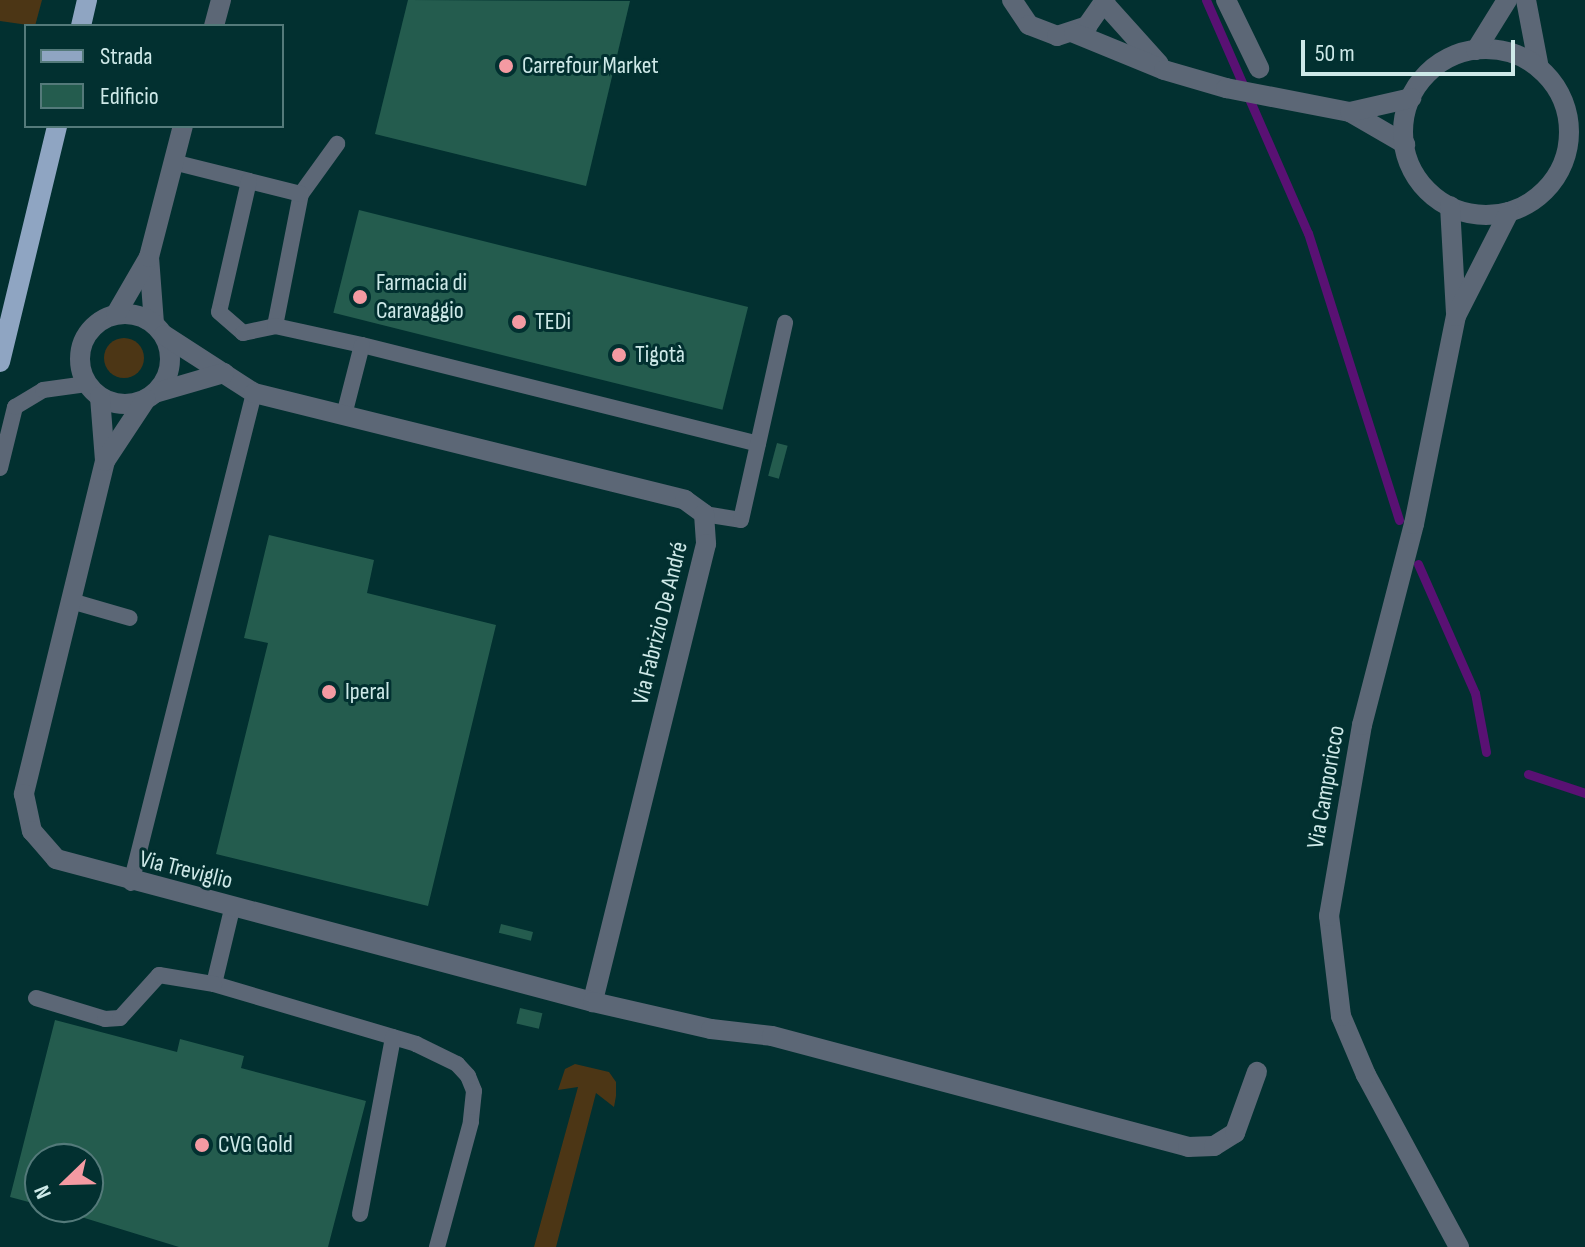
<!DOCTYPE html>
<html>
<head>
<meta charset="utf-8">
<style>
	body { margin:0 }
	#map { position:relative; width:1585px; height:1247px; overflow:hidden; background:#023030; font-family:"Sofia Sans Condensed",sans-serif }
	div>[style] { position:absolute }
	.green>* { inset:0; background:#4c3615 }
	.round { border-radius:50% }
	.stream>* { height:9px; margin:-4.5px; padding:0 4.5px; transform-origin:4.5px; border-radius:4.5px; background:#591173 }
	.building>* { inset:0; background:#245c4e; transform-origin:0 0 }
	.service>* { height:16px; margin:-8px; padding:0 8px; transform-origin:8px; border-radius:8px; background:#5c6776 }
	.minor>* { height:20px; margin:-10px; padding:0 10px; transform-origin:10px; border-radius:10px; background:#5c6776 }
	.minor>.ring { margin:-10px; padding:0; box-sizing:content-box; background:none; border:20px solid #5c6776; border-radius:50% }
	.primary>* { height:20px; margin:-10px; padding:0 10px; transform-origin:10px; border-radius:10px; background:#8fa5c2 }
	.dots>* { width:22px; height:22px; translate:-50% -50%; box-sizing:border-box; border:4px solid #023030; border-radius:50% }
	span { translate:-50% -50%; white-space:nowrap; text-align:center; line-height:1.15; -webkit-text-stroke:6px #023030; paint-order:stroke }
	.poi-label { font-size:24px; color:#cee9e8 }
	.left { translate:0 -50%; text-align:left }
	.street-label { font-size:24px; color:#cee9e8 }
	.legend { position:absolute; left:24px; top:24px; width:260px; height:104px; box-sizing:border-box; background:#023030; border:2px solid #547a7a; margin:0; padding:10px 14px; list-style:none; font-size:24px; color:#cee9e8 }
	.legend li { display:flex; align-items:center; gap:16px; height:40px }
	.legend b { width:40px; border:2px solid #547a7a }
	.north { position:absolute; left:24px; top:1143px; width:80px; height:80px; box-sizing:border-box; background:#023030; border:2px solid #547a7a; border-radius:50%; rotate:247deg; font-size:22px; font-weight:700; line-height:32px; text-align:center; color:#cee9e8 }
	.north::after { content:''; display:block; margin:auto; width:28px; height:36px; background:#f49aa2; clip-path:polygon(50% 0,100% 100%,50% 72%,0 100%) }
	.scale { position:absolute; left:1301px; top:40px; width:214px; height:36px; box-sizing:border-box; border:4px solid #cee9e8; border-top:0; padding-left:10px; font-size:24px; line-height:28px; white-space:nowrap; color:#cee9e8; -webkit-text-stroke:6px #023030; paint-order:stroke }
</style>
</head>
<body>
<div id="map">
	<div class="green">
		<div style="clip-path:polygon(0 0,42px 0,35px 26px,0 21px)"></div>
		<div class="round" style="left:104px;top:338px;width:40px;height:40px"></div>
		<div style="clip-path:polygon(575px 1064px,609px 1072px,616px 1082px,616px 1096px,614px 1107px,596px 1093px,556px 1247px,534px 1247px,578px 1087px,558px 1090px,565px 1069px)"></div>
	</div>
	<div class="stream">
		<div style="left:1206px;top:0;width:254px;rotate:66.4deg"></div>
		<div style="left:1308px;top:233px;width:301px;rotate:72.4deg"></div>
		<div style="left:1418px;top:564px;width:141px;rotate:66.2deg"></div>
		<div style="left:1475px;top:693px;width:60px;rotate:79.4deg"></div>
		<div style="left:1528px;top:774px;width:60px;rotate:18.4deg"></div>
	</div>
	<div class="building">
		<div style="clip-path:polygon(408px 0,630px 1px,586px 186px,375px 134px)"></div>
		<div style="left:359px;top:210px;width:401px;height:106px;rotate:14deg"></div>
		<div style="left:777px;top:443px;width:11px;height:34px;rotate:15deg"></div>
		<div style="clip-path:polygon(269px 535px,374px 560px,367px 593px,496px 625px,428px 906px,216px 854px,268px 643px,244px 638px)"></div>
		<div style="left:501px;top:924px;width:33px;height:9px;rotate:14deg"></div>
		<div style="left:520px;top:1008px;width:23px;height:16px;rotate:13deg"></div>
		<div style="clip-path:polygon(55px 1020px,177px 1052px,180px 1039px,244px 1056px,241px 1068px,366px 1101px,328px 1247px,179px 1247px,52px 1208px,88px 1207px,88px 1159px,40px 1159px,40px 1205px,10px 1197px)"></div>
	</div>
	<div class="service">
		<div style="left:173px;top:162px;width:78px;rotate:14deg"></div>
		<div style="left:301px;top:194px;width:62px;rotate:-54.2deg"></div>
		<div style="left:275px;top:326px;width:135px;rotate:-78.9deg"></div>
		<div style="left:301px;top:194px;width:54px;rotate:-166deg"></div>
		<div style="left:249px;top:181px;width:134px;rotate:102.9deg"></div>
		<div style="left:219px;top:312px;width:32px;rotate:41deg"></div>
		<div style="left:243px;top:333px;width:33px;rotate:-12deg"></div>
		<div style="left:275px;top:326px;width:89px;rotate:12.3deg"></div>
		<div style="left:362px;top:345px;width:408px;rotate:14deg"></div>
		<div style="left:344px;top:415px;width:72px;rotate:-75.6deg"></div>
		<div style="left:0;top:468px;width:63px;rotate:-76.2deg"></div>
		<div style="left:15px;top:407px;width:33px;rotate:-31deg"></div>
		<div style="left:43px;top:390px;width:44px;rotate:-7.8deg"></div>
		<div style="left:704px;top:514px;width:37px;rotate:9deg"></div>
		<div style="left:741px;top:520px;width:202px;rotate:-77.4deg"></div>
		<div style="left:71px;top:601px;width:61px;rotate:16.1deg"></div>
		<div style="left:131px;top:883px;width:505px;rotate:-75.91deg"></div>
		<div style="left:232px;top:909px;width:77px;rotate:103.5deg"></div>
		<div style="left:214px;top:984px;width:211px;rotate:16.5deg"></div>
		<div style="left:416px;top:1044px;width:46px;rotate:26deg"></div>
		<div style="left:457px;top:1064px;width:16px;rotate:47deg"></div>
		<div style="left:468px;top:1076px;width:16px;rotate:68deg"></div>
		<div style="left:474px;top:1091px;width:31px;rotate:96deg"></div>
		<div style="left:471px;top:1122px;width:130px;rotate:105.2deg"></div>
		<div style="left:36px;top:998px;width:72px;rotate:16.9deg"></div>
		<div style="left:105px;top:1019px;width:15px;rotate:-4deg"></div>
		<div style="left:120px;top:1018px;width:58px;rotate:-47.8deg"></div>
		<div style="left:159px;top:975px;width:56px;rotate:9.3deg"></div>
		<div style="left:360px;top:1214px;width:180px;rotate:-79.4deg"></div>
	</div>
	<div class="minor">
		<div style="left:1012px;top:0;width:30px;rotate:56deg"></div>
		<div style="left:1029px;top:25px;width:30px;rotate:21deg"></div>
		<div style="left:1057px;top:36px;width:32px;rotate:-18deg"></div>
		<div style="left:1087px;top:26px;width:32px;rotate:-55deg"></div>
		<div style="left:1226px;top:0;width:76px;rotate:64.1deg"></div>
		<div style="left:1526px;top:0;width:69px;rotate:79.2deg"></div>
		<div style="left:1104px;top:3px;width:82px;rotate:48deg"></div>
		<div style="left:214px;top:26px;width:27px;rotate:-75deg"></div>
		<div style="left:1074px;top:33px;width:97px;rotate:22.3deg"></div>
		<div style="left:1164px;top:70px;width:65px;rotate:16.2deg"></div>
		<div style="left:1226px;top:88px;width:126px;rotate:11deg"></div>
		<div style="left:1350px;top:112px;width:64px;rotate:30.2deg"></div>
		<div class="ring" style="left:1403px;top:49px;width:146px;height:146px"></div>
		<div style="left:1476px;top:50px;width:59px;rotate:-58.2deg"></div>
		<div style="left:1350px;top:112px;width:63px;rotate:-12.9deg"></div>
		<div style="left:1450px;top:206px;width:106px;rotate:86.8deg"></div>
		<div style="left:149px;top:257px;width:66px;rotate:85.7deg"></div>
		<div class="ring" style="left:80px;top:314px;width:70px;height:70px"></div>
		<div style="left:116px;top:314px;width:66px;rotate:-59.9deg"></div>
		<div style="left:149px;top:257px;width:135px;rotate:-75.5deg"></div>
		<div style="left:164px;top:335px;width:107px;rotate:32.8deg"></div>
		<div style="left:254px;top:393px;width:444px;rotate:13.9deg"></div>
		<div style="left:685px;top:500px;width:24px;rotate:36deg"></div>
		<div style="left:704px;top:514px;width:30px;rotate:86deg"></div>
		<div style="left:706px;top:544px;width:472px;rotate:103.9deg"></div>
		<div style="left:155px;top:393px;width:72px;rotate:-16.2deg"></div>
		<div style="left:100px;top:397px;width:64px;rotate:85.5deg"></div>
		<div style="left:105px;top:461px;width:343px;rotate:103.7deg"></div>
		<div style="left:24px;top:794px;width:38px;rotate:78deg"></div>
		<div style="left:32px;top:831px;width:37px;rotate:49deg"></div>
		<div style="left:56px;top:859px;width:556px;rotate:14.91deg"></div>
		<div style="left:593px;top:1002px;width:121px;rotate:12.9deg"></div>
		<div style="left:711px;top:1029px;width:61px;rotate:6.5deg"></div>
		<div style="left:772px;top:1036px;width:431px;rotate:14.9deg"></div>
		<div style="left:1188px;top:1147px;width:26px;rotate:-2deg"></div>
		<div style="left:1214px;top:1146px;width:25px;rotate:-32deg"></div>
		<div style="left:1235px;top:1133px;width:65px;rotate:-70.2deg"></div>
		<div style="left:105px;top:461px;width:74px;rotate:-56.5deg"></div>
		<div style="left:1459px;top:1247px;width:196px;rotate:-118.4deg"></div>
		<div style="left:1366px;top:1075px;width:64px;rotate:-113deg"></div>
		<div style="left:1341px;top:1016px;width:101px;rotate:-96.8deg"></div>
		<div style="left:1329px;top:916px;width:194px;rotate:-80.2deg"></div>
		<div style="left:1362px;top:725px;width:208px;rotate:-75.5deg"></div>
		<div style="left:1414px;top:524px;width:212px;rotate:-78.6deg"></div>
		<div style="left:1456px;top:316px;width:117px;rotate:-63deg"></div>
	</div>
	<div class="primary">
		<div style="left:81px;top:26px;width:27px;rotate:-77deg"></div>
		<div style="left:0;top:362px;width:243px;rotate:-76.4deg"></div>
	</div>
	<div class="dots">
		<div style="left:506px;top:66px;background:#f49aa2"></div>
		<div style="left:360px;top:297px;background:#f49aa2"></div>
		<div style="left:519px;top:322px;background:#f49aa2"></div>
		<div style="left:619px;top:355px;background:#f49aa2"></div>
		<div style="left:329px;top:692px;background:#f49aa2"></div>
		<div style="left:202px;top:1145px;background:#f49aa2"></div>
	</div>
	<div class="poi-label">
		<span class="left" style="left:522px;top:66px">Carrefour Market</span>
		<span class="left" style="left:376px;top:297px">Farmacia di<br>Caravaggio</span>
		<span class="left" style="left:535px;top:322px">TEDi</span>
		<span class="left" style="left:635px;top:355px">Tigotà</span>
		<span class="left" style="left:345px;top:692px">Iperal</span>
		<span class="left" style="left:218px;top:1145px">CVG Gold</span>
	</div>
	<div class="street-label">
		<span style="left:660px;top:623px;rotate:-76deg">Via Fabrizio De André</span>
		<span style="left:1326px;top:787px;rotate:-80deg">Via Camporicco</span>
		<span style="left:186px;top:870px;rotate:14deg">Via Treviglio</span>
	</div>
	<ul class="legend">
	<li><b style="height:10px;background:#8fa5c2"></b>Strada</li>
	<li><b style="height:22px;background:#245c4e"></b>Edificio</li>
	</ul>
	<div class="north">N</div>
	<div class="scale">50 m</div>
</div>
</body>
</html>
